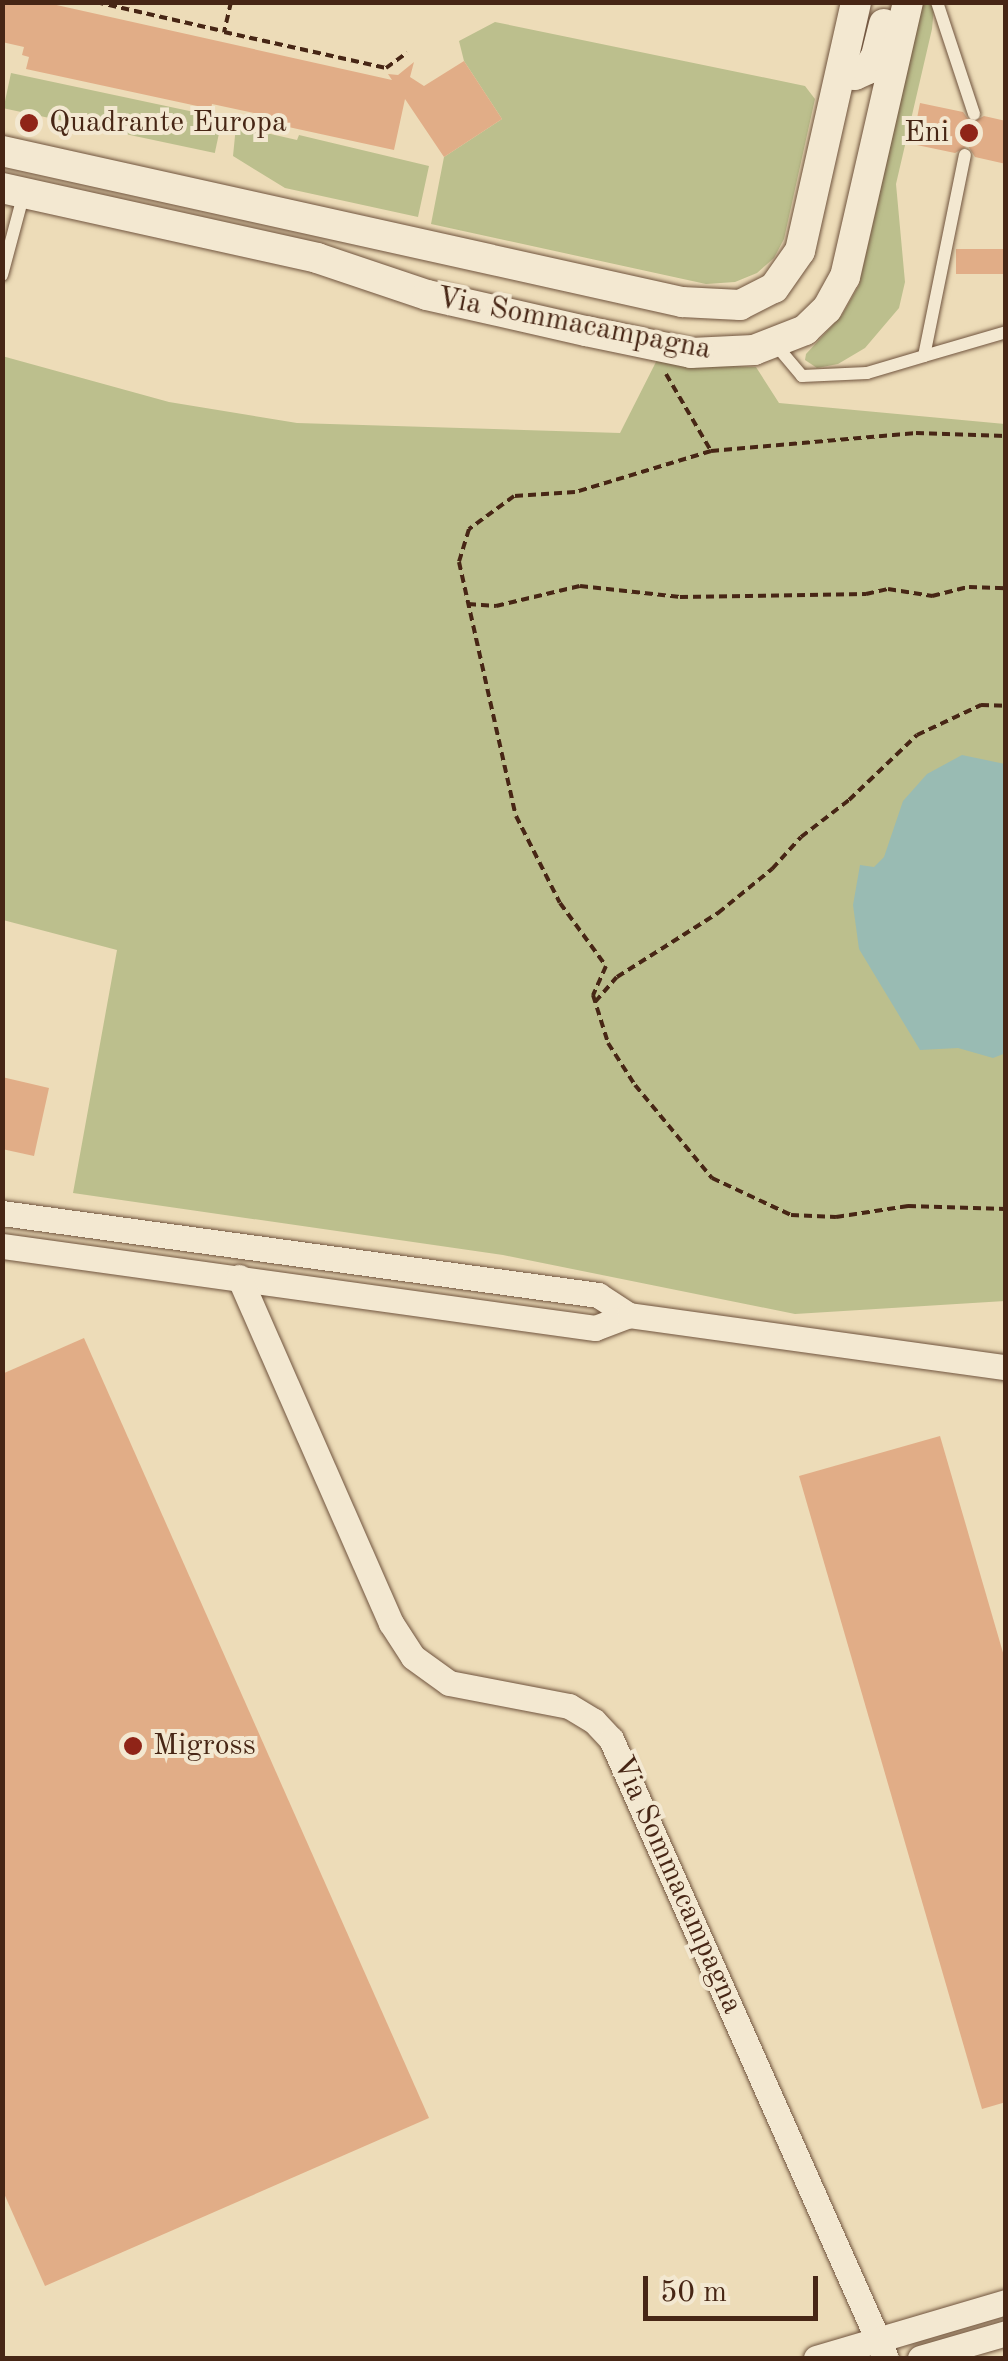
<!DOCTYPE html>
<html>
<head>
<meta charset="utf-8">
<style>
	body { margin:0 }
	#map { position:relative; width:1008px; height:2361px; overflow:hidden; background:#eddcb8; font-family:"Old Standard TT",serif }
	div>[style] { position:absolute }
	.green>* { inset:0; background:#bcbf8d; transform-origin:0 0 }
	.water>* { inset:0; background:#99bbb3 }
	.building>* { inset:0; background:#e1ad87; transform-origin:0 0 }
	.path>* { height:4px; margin-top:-2px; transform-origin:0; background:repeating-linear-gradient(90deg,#472615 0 8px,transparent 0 13px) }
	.roads { filter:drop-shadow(0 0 2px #70543e) drop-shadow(0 0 2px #70543e) }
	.service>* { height:12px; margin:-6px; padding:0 6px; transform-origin:6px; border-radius:6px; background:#f3e8d1 }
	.minor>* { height:25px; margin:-12.5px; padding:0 12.5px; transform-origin:12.5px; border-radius:12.5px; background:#f3e8d1 }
	.tertiary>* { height:30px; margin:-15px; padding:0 15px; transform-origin:15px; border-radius:15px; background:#f3e8d1 }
	.dots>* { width:28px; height:28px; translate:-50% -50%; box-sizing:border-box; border:5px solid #f3e8d1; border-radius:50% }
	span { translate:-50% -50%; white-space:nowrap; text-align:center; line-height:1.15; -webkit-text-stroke:8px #f3e8d1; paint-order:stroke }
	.poi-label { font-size:30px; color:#472615 }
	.left { translate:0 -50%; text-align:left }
	.right { translate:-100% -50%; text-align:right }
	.street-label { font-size:30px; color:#472615 }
	.frame { position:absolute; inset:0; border:5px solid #472615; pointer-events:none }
	.scale { position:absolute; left:643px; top:2276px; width:175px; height:45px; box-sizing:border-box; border:5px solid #472615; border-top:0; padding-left:12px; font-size:30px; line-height:35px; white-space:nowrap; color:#472615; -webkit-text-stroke:8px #f3e8d1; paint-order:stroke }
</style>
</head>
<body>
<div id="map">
	<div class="green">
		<div style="clip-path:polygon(930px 4px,934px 8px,932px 29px,896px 184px,905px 282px,899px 308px,865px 348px,838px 364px,817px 368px,805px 360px,806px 354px,842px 315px,859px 285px,922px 5px)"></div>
		<div style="clip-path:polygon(495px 22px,805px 86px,815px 99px,784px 239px,774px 258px,757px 273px,735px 282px,706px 284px,431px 224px,444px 157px,502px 119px,464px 61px,459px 41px)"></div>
		<div style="left:11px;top:73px;width:216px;height:36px;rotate:12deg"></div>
		<div style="clip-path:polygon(236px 126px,297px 140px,299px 135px,429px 166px,418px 217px,285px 188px,233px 156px)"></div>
		<div style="clip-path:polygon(2px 356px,169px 402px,297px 423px,620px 433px,659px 356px,695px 365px,756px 367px,779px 403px,1005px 424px,1005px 1301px,795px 1314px,503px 1255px,73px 1193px,117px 950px,3px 920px)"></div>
	</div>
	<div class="water">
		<div style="clip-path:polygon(962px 755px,1005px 764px,1006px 1053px,993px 1058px,958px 1048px,920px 1050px,859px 949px,853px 905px,860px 865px,874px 867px,884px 857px,903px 801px,927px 774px)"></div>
	</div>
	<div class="building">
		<div style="clip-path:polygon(2px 2px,43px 2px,392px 80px,388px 74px,398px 75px,414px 62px,410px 77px,424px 86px,464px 61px,502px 119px,444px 157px,405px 99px,394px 150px,252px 119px,254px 113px,212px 104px,211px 109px,26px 69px,29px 57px,22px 55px,24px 47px,2px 42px)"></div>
		<div style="clip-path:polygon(920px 103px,963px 112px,971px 123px,984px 116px,1006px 121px,1006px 164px,975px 157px,968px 146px,955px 153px,912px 144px)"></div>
		<div style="left:1006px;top:249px;width:25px;height:50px;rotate:90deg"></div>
		<div style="clip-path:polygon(2px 1077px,49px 1088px,34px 1156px,2px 1149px)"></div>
		<div style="clip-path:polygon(84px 1338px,429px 2118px,45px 2286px,2px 2189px,2px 1374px)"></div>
		<div style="clip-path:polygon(940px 1436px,1006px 1663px,1006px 2102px,982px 2109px,799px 1476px)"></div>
	</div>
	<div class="path">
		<div style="left:96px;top:2px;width:130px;rotate:12.9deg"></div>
		<div style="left:231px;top:2px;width:31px;rotate:103deg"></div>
		<div style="left:224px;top:32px;width:166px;rotate:12.5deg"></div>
		<div style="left:386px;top:68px;width:26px;rotate:-36deg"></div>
		<div style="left:666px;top:374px;width:89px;rotate:59.7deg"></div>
		<div style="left:711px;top:451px;width:142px;rotate:163.2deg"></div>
		<div style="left:575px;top:492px;width:61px;rotate:176.2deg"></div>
		<div style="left:514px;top:496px;width:56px;rotate:143.7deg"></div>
		<div style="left:469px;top:529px;width:34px;rotate:107deg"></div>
		<div style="left:459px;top:562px;width:260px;rotate:77.4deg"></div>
		<div style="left:516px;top:816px;width:97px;rotate:63.2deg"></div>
		<div style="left:560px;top:903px;width:78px;rotate:53.9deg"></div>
		<div style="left:606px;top:966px;width:32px;rotate:114deg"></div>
		<div style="left:593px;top:995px;width:50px;rotate:72.6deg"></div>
		<div style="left:608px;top:1043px;width:50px;rotate:57.3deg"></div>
		<div style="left:635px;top:1085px;width:121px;rotate:50.4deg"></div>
		<div style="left:712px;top:1178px;width:87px;rotate:25.1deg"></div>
		<div style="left:791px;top:1215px;width:45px;rotate:2.5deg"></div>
		<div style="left:836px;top:1217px;width:73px;rotate:-8.7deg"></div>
		<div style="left:908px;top:1206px;width:98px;rotate:1.8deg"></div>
		<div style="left:711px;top:451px;width:206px;rotate:-5deg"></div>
		<div style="left:916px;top:433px;width:90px;rotate:1.9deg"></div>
		<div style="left:468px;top:604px;width:28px;rotate:4deg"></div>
		<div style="left:496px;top:606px;width:86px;rotate:-13.4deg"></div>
		<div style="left:580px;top:586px;width:101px;rotate:6.3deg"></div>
		<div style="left:680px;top:597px;width:186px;rotate:-0.9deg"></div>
		<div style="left:866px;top:594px;width:23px;rotate:-13deg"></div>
		<div style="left:888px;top:589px;width:45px;rotate:9deg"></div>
		<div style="left:932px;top:596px;width:38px;rotate:-14deg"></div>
		<div style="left:969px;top:587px;width:37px;rotate:2deg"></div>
		<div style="left:595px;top:1002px;width:33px;rotate:-49deg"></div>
		<div style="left:617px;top:977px;width:120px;rotate:-32.4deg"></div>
		<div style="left:718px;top:913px;width:70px;rotate:-39.2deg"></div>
		<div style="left:772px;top:869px;width:43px;rotate:-47.8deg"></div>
		<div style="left:801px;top:837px;width:61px;rotate:-37.6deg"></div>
		<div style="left:849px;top:800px;width:94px;rotate:-43.7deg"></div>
		<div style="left:917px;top:735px;width:71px;rotate:-25.1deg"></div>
		<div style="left:981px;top:705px;width:25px;rotate:2deg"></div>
	</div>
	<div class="roads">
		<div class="service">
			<div style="left:937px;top:2px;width:118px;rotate:71.7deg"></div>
			<div style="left:2px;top:275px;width:85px;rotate:-75deg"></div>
			<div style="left:775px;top:344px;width:42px;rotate:49.8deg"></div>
			<div style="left:802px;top:376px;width:65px;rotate:-2.6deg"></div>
			<div style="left:867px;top:373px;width:59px;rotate:-16.6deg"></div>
			<div style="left:924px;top:356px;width:205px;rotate:-78.5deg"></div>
			<div style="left:924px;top:356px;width:85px;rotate:-16.3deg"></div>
		</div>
		<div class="minor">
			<div style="left:2px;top:1213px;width:602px;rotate:7.83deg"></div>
			<div style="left:598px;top:1295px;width:37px;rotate:33deg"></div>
			<div style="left:629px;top:1315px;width:36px;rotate:159deg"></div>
			<div style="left:595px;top:1328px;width:599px;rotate:-172.13deg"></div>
			<div style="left:239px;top:1277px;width:378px;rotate:66.3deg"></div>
			<div style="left:391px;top:1623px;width:40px;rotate:57.1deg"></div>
			<div style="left:413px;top:1657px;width:44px;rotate:35.8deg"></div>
			<div style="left:449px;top:1683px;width:122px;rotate:10.9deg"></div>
			<div style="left:569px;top:1706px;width:29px;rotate:31deg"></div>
			<div style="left:594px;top:1721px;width:25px;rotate:47deg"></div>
			<div style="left:611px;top:1739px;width:677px;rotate:66.05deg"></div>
			<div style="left:629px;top:1315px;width:381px;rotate:7.9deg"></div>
			<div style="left:816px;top:2358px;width:198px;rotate:-16.4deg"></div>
			<div style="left:920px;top:2358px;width:90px;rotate:-16.2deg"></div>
		</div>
		<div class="tertiary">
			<div style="left:841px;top:73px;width:14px;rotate:8deg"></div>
			<div style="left:855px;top:75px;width:14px;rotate:-25deg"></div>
			<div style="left:868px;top:69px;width:15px;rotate:-58deg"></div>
			<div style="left:876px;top:56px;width:33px;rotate:-76deg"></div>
			<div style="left:2px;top:151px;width:697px;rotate:12.52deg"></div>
			<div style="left:682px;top:302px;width:58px;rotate:3deg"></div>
			<div style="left:740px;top:305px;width:38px;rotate:-27deg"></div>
			<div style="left:774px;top:288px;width:45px;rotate:-54.9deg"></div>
			<div style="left:800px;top:251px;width:255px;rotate:-77.3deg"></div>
			<div style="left:2px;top:188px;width:323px;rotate:12.5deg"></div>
			<div style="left:317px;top:258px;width:116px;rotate:18.6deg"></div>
			<div style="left:427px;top:295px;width:163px;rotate:12.8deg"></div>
			<div style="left:586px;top:331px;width:107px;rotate:11.8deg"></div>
			<div style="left:691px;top:353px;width:63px;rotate:-2.7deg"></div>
			<div style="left:754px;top:350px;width:55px;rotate:-21.4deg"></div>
			<div style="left:805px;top:330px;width:30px;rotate:-44deg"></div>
			<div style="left:827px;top:309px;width:37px;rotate:-61deg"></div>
			<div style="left:845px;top:277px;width:282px;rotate:-77.1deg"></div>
		</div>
	</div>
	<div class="dots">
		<div style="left:29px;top:123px;background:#8f2418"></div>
		<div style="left:969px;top:133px;background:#8f2418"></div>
		<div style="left:133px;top:1746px;background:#8f2418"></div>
	</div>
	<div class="poi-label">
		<span class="left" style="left:49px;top:123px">Quadrante Europa</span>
		<span class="right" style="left:949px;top:133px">Eni</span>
		<span class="left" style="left:153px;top:1746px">Migross</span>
	</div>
	<div class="street-label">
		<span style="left:574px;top:324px;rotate:11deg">Via Sommacampagna</span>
		<span style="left:677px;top:1885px;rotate:66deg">Via Sommacampagna</span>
	</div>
	<div class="frame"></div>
	<div class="scale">50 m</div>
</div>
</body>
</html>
